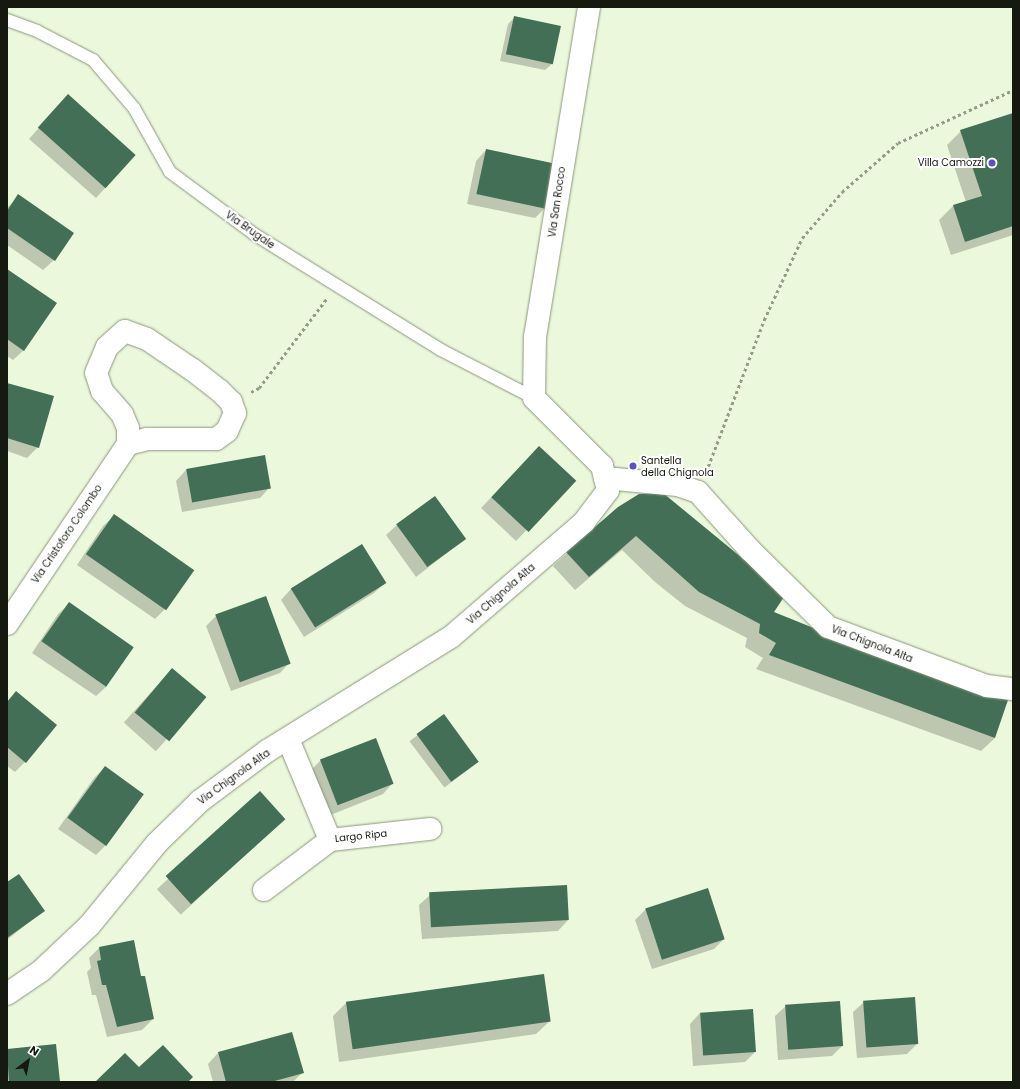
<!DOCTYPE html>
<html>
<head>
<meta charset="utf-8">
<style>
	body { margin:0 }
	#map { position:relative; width:1020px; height:1089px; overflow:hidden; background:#ecf8dc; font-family:Poppins,sans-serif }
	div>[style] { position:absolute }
	.shadow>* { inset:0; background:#0003; transform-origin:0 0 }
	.building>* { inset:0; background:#426f55; transform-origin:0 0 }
	.path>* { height:2.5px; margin-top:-1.25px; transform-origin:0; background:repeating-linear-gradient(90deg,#939c87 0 3px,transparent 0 6px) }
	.roads { filter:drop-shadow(0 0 1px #8b967c) drop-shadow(0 0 1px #8b967c) }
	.service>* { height:12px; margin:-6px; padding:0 6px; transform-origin:6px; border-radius:6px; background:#fff }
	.minor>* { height:22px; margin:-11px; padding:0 11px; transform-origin:11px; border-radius:11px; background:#fff }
	.dots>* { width:11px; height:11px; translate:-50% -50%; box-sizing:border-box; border:2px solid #fff; border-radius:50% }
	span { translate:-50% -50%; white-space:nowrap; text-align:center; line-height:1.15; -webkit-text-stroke:4px #fff; paint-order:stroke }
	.poi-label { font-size:10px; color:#15190f }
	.right { translate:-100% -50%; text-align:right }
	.left { translate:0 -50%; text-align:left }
	.street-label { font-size:10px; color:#15190f }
	.frame { position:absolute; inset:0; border:8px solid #15190f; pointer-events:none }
	.north { position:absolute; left:8px; top:1041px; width:40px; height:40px; -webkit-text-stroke:3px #fff; paint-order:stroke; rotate:32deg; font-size:11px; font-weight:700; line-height:16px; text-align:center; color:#15190f }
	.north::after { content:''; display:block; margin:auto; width:14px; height:18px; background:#15190f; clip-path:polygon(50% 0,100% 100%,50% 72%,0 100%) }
</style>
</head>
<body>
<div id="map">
	<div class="shadow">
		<div style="clip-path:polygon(515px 17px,552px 64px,545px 70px,500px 61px,508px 24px)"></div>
		<div style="clip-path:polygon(58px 106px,135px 155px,96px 198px,29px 139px)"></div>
		<div style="clip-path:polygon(1013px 114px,1013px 235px,951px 255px,939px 220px,953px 206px,966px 202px,947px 145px,961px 131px)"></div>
		<div style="clip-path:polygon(486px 150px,545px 208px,535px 218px,467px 204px,476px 161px)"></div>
		<div style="clip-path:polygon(19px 196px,54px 260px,43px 270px,7px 245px,7px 208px)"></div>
		<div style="clip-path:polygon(7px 271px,24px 350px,13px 360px,7px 356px)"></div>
		<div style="clip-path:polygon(7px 384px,38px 447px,27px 458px,7px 451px)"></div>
		<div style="clip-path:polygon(529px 458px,574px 481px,516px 541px,481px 508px)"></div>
		<div style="clip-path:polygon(186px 470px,270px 487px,260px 498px,182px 512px,176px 481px)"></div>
		<div style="clip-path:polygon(618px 508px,773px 612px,995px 738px,981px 751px,756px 669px,763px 658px,745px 647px,747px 638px,685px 606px,655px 582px,622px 550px,575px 590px,553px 566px)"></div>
		<div style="clip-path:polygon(114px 516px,192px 570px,165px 609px,155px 619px,77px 565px,103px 526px)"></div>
		<div style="clip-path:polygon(397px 525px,465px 539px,416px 577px,386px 535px)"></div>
		<div style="clip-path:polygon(362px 546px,385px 583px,374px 593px,304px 637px,281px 600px,291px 589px)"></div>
		<div style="clip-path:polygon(69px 604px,107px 686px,96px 696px,32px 653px,58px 614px)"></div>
		<div style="clip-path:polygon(216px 616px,290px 662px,280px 673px,231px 691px,206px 626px)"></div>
		<div style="left:172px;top:669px;width:43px;height:72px;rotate:42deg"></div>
		<div style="clip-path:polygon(16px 693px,25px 762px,15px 772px,7px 766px,7px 702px)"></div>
		<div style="left:443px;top:716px;width:58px;height:42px;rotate:53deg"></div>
		<div style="clip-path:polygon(321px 760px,393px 783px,383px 794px,328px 816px,310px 771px)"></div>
		<div style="clip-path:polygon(105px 767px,142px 794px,106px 845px,96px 855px,58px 829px,94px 778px)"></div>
		<div style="left:260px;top:793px;width:35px;height:141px;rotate:47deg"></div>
		<div style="clip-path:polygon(7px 883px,44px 910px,7px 940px)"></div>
		<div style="clip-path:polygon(430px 895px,568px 920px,558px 931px,422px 939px,419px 905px)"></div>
		<div style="clip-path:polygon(646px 909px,724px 939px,714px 949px,652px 969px,635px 920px)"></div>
		<div style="clip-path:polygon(99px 948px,140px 978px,153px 1019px,142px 1030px,107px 1037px,96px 995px,92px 995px,87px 972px,91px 968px,89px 958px)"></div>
		<div style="clip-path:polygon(347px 1002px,550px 1021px,536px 1034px,339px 1062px,333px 1016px)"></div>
		<div style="clip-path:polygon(864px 1002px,917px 1044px,907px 1054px,857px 1058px,853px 1012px)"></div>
		<div style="clip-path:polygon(786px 1006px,842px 1046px,832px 1056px,778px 1060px,775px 1016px)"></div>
		<div style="clip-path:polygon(700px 1013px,755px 1052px,745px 1062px,693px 1066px,690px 1024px)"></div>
		<div style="clip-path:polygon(55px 1045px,59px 1082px,7px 1082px,7px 1050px)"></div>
		<div style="clip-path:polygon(218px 1053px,302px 1073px,293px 1082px,213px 1082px,208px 1064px)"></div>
	</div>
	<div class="building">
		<div style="left:514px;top:16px;width:48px;height:39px;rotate:12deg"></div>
		<div style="left:68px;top:94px;width:91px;height:45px;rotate:42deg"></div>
		<div style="clip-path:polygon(1013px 113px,1013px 226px,965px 242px,953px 205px,982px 196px,960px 130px)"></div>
		<div style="left:486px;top:149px;width:71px;height:46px;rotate:12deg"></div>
		<div style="clip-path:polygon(18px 194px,74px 233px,55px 261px,7px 228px,7px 211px)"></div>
		<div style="clip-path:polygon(7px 269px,57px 303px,24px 351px,7px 339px)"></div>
		<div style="clip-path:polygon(7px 383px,54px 396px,39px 448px,7px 438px)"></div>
		<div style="left:539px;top:446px;width:51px;height:70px;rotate:43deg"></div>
		<div style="left:265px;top:455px;width:34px;height:80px;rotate:80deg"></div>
		<div style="clip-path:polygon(663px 493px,786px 594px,774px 612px,974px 693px,1008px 700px,995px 738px,769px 655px,776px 643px,759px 633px,760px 624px,699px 592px,636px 536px,589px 577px,566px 552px,618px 507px,639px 494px)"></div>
		<div style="left:435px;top:496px;width:53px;height:48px;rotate:54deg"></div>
		<div style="left:114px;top:514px;width:98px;height:49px;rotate:35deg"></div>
		<div style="left:362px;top:544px;width:46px;height:84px;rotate:58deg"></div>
		<div style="left:266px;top:596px;width:72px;height:54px;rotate:70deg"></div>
		<div style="left:69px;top:602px;width:79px;height:48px;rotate:35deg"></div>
		<div style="left:172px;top:668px;width:45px;height:58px;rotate:40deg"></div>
		<div style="clip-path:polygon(16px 691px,57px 725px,26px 763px,7px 747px,7px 702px)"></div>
		<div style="left:444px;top:714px;width:59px;height:34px;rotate:54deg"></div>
		<div style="left:376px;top:738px;width:49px;height:60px;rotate:69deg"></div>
		<div style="left:105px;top:766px;width:48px;height:64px;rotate:36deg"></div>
		<div style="left:260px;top:791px;width:38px;height:127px;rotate:48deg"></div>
		<div style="clip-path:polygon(19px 874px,45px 911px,7px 938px,7px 882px)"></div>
		<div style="left:567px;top:885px;width:35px;height:138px;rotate:87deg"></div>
		<div style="left:708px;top:888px;width:54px;height:66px;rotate:72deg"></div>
		<div style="clip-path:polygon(134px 940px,141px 976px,145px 976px,154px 1019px,117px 1027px,106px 985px,102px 985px,97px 961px,101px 960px,99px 947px)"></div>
		<div style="left:544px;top:974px;width:48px;height:200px;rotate:82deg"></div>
		<div style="left:915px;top:997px;width:47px;height:52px;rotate:86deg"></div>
		<div style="left:840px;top:1001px;width:45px;height:55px;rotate:86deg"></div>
		<div style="left:753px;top:1009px;width:43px;height:53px;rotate:86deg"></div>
		<div style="clip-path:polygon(292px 1032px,304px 1073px,271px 1082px,226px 1082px,218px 1052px)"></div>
		<div style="clip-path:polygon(56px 1044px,60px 1082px,9px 1082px,7px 1049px)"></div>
		<div style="clip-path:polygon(163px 1045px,193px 1077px,188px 1082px,95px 1082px,125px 1053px,139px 1067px)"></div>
	</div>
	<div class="path">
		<div style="left:251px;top:392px;width:9px;rotate:-27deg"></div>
		<div style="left:259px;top:388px;width:113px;rotate:-52.9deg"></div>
		<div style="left:706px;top:472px;width:163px;rotate:-69.1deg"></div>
		<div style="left:764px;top:320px;width:90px;rotate:-65.1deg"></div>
		<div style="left:802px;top:238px;width:61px;rotate:-49deg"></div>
		<div style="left:842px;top:192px;width:74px;rotate:-41.2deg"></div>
		<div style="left:898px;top:143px;width:127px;rotate:-24.7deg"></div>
	</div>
	<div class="roads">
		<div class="service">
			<div style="left:7px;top:20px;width:32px;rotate:20deg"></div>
			<div style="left:37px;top:31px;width:63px;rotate:27.4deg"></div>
			<div style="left:93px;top:60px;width:63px;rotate:49.5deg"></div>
			<div style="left:134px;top:108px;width:73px;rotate:60.6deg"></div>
			<div style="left:170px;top:172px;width:104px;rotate:36.4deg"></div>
			<div style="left:254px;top:234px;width:220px;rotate:31.8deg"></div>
			<div style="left:441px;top:350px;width:105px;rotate:27.3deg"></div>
		</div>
		<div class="minor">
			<div style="left:605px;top:478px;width:73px;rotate:5.5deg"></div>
			<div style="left:678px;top:485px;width:21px;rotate:19deg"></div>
			<div style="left:698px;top:492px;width:79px;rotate:48.1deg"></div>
			<div style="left:751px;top:551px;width:108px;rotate:44.6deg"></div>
			<div style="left:828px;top:627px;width:170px;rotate:20.4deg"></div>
			<div style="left:987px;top:686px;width:26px;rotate:7deg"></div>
			<div style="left:7px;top:624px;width:217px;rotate:-56.1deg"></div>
			<div style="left:128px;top:444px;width:16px;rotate:-90deg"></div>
			<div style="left:128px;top:428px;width:15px;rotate:-113deg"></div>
			<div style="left:122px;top:414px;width:30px;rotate:-131deg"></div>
			<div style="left:102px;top:391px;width:19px;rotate:-108deg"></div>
			<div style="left:96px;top:373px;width:28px;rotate:-67deg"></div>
			<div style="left:107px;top:347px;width:24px;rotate:-42deg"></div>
			<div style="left:125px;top:331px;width:23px;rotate:20deg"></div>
			<div style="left:147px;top:339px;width:55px;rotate:34deg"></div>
			<div style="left:193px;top:370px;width:34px;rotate:38deg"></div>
			<div style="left:220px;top:391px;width:16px;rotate:45deg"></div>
			<div style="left:231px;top:402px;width:12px;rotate:70deg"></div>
			<div style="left:235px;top:413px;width:20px;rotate:114deg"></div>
			<div style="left:227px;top:431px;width:14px;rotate:144deg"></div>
			<div style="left:216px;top:439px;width:69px;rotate:180deg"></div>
			<div style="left:147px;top:439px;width:20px;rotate:165deg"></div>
			<div style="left:288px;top:739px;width:109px;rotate:67.4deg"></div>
			<div style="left:330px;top:840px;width:101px;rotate:-6.3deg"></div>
			<div style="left:264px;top:890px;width:83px;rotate:-37.1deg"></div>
			<div style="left:7px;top:994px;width:41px;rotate:-34.1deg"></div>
			<div style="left:41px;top:971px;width:66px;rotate:-43.2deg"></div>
			<div style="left:89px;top:926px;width:107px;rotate:-50.7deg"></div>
			<div style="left:157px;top:843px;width:60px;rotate:-44.3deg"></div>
			<div style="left:200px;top:801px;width:84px;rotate:-36.7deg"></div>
			<div style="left:267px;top:751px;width:216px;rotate:-31.8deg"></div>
			<div style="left:451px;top:637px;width:176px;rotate:-40.8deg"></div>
			<div style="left:584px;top:522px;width:40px;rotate:-53deg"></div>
			<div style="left:608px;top:490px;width:25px;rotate:-104deg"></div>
			<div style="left:602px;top:466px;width:96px;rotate:-135deg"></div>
			<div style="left:534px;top:398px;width:61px;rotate:-89.1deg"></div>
			<div style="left:535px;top:337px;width:334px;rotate:-80.7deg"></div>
		</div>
	</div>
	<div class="dots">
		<div style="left:992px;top:163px;background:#5f4ec7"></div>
		<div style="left:633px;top:466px;background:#5f4ec7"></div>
	</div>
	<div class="poi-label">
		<span class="right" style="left:984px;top:163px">Villa Camozzi</span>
		<span class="left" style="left:641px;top:466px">Santella<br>della Chignola</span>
	</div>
	<div class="street-label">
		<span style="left:557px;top:202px;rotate:-82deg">Via San Rocco</span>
		<span style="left:250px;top:230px;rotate:35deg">Via Brugale</span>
		<span style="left:67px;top:534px;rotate:-56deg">Via Cristoforo Colombo</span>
		<span style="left:501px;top:594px;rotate:-41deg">Via Chignola Alta</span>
		<span style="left:872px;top:644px;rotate:21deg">Via Chignola Alta</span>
		<span style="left:234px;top:777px;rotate:-36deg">Via Chignola Alta</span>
		<span style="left:361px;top:836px;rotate:-6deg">Largo Ripa</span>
	</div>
	<div class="frame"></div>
	<div class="north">N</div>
</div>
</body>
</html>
